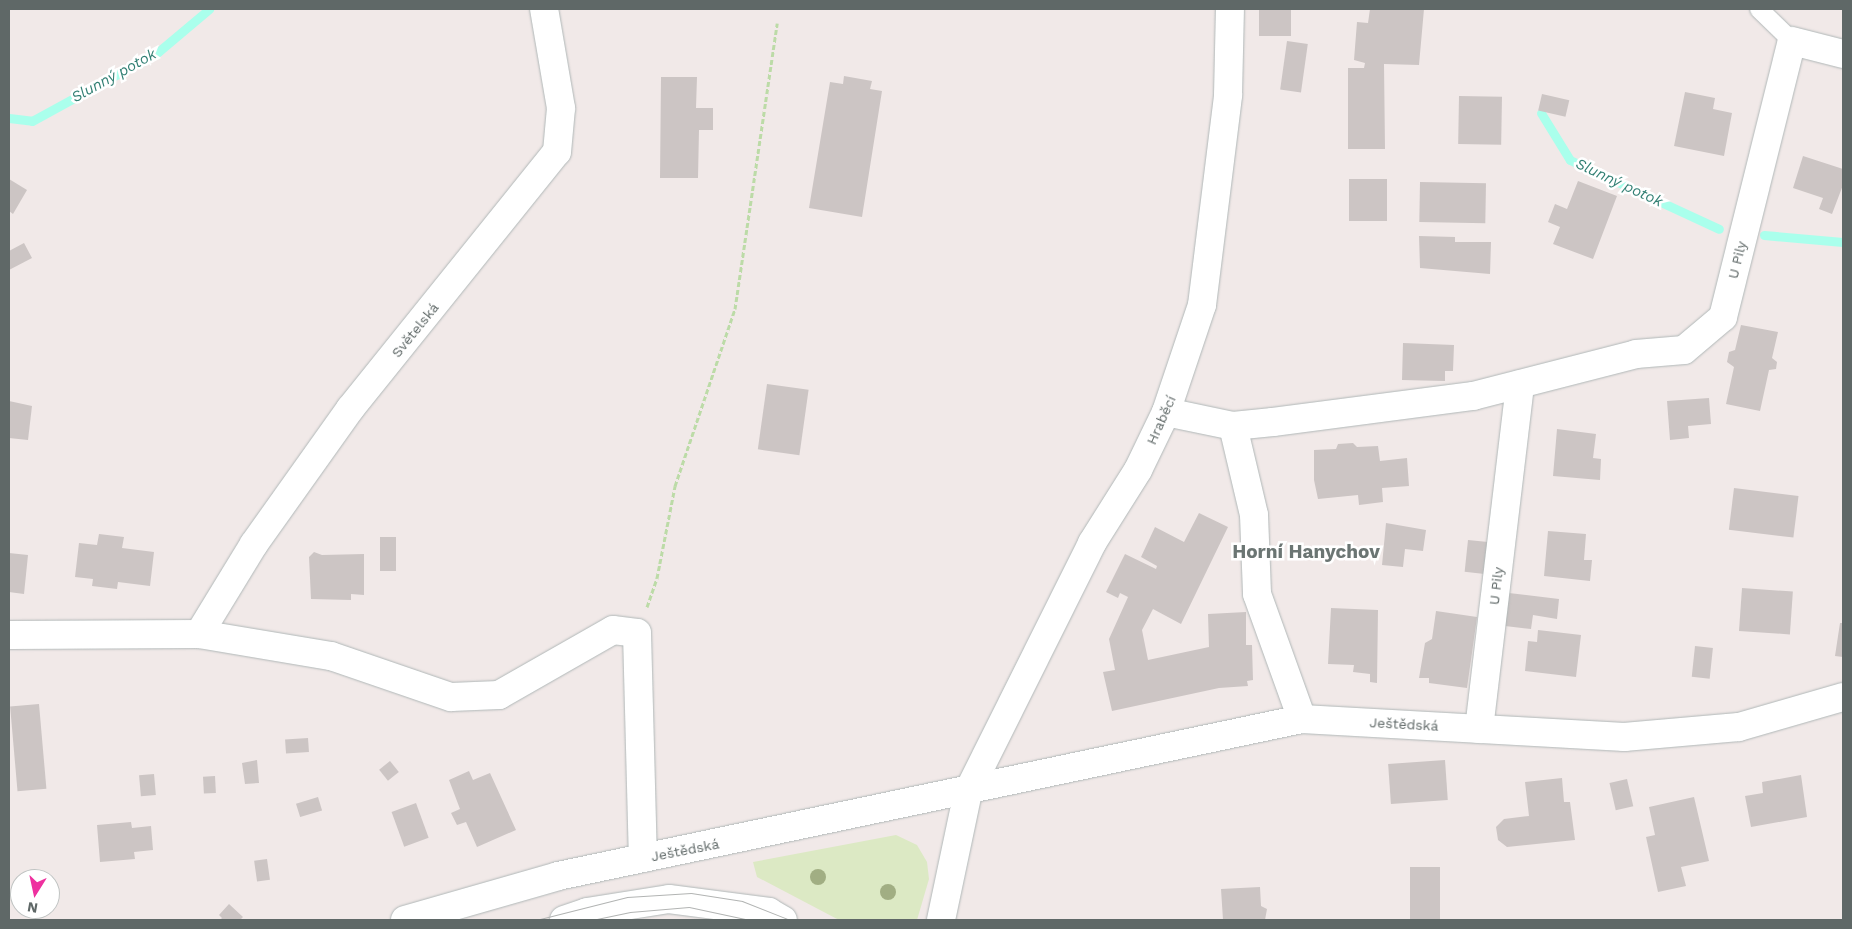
<!DOCTYPE html>
<html>
<head>
<meta charset="utf-8">
<style>
	body { margin:0 }
	#map { position:relative; width:1852px; height:929px; overflow:hidden; background:#f1e9e8; font-family:"Work Sans",sans-serif }
	div>[style] { position:absolute }
	.green>* { inset:0; background:#dce9c4 }
	.stream>* { height:9px; margin:-4.5px; padding:0 4.5px; transform-origin:4.5px; border-radius:4.5px; background:#aaffec }
	.building>* { inset:0; background:#ccc5c4; transform-origin:0 0 }
	.path>* { height:3px; margin-top:-1.5px; transform-origin:0; background:repeating-linear-gradient(90deg,#bcdba7 0 5px,transparent 0 7.5px) }
	.roads { filter:drop-shadow(0 0 1px #b0b7b7) drop-shadow(0 0 1px #b0b7b7) }
	.lane>* { height:18px; margin:-9px; padding:0 9px; transform-origin:9px; border-radius:9px; background:#fff }
	.street>* { height:28px; margin:-14px; padding:0 14px; transform-origin:14px; border-radius:14px; background:#fff }
	.secondary>* { height:28px; margin:-14px; padding:0 14px; transform-origin:14px; border-radius:14px; background:#fff }
	.tram>* { height:1px; margin:-0.5px; padding:0 0.5px; transform-origin:0.5px; border-radius:0.5px; background:#b2b4b3 }
	.trees>* { width:16px; height:16px; margin:-8px; border-radius:50%; background:#a1ae83 }
	span { translate:-50% -50%; white-space:nowrap; text-align:center; line-height:1.15; -webkit-text-stroke:5px #fff; paint-order:stroke }
	.street-label { font-size:14px; color:#5f6867 }
	.water-label { font-size:15px; color:#317f73; font-style:italic }
	.district-label { font-size:19px; color:#6b7573; font-weight:700 }
	.frame { position:absolute; inset:0; border:10px solid #5f6867; pointer-events:none }
	.north { position:absolute; left:10px; top:869px; width:50px; height:50px; box-sizing:border-box; background:#fff; border:1px solid #bfc3c2; border-radius:50%; rotate:190deg; font-size:14px; font-weight:700; line-height:20px; text-align:center; color:#5f6867 }
	.north::after { content:''; display:block; margin:auto; width:18px; height:22px; background:#ee319f; clip-path:polygon(50% 0,100% 100%,50% 72%,0 100%) }
</style>
</head>
<body>
<div id="map">
	<div class="green">
		<div style="clip-path:polygon(896px 835px,917px 845px,927px 862px,929px 879px,917px 920px,839px 920px,757px 877px,753px 862px)"></div>
	</div>
	<div class="stream">
		<div style="left:1541px;top:113px;width:55px;rotate:58.3deg"></div>
		<div style="left:1570px;top:160px;width:164px;rotate:24.8deg"></div>
		<div style="left:9px;top:118px;width:23px;rotate:7deg"></div>
		<div style="left:32px;top:121px;width:144px;rotate:-28.7deg"></div>
		<div style="left:158px;top:52px;width:67px;rotate:-40.1deg"></div>
		<div style="left:1764px;top:235px;width:79px;rotate:5.1deg"></div>
	</div>
	<div class="building">
		<div style="left:1259px;top:9px;width:32px;height:27px"></div>
		<div style="clip-path:polygon(1370px 9px,1424px 9px,1419px 65px,1384px 64px,1385px 149px,1348px 149px,1348px 68px,1364px 68px,1365px 63px,1354px 60px,1357px 22px,1368px 23px)"></div>
		<div style="left:1287px;top:41px;width:21px;height:49px;rotate:8deg"></div>
		<div style="clip-path:polygon(844px 76px,872px 81px,870px 89px,882px 91px,862px 217px,809px 208px,830px 82px,843px 84px)"></div>
		<div style="clip-path:polygon(661px 77px,697px 77px,696px 108px,713px 108px,713px 130px,699px 130px,698px 178px,660px 178px)"></div>
		<div style="clip-path:polygon(1685px 92px,1715px 98px,1713px 109px,1732px 113px,1724px 156px,1674px 146px)"></div>
		<div style="left:1542px;top:94px;width:28px;height:17px;rotate:13deg"></div>
		<div style="left:1459px;top:96px;width:43px;height:48px;rotate:1deg"></div>
		<div style="clip-path:polygon(1803px 156px,1843px 169px,1843px 185px,1832px 214px,1819px 209px,1823px 198px,1793px 188px)"></div>
		<div style="clip-path:polygon(9px 179px,27px 190px,13px 214px,9px 211px)"></div>
		<div style="left:1349px;top:179px;width:38px;height:42px"></div>
		<div style="clip-path:polygon(1578px 181px,1617px 196px,1593px 259px,1553px 244px,1560px 227px,1548px 222px,1555px 204px,1567px 209px)"></div>
		<div style="left:1420px;top:182px;width:66px;height:40px;rotate:1deg"></div>
		<div style="clip-path:polygon(1419px 236px,1455px 237px,1455px 242px,1491px 242px,1490px 274px,1420px 268px)"></div>
		<div style="clip-path:polygon(24px 243px,32px 258px,9px 270px,9px 251px)"></div>
		<div style="clip-path:polygon(1741px 325px,1778px 332px,1772px 358px,1777px 362px,1776px 369px,1769px 370px,1760px 411px,1726px 404px,1734px 367px,1727px 362px,1729px 352px,1735px 350px)"></div>
		<div style="clip-path:polygon(1403px 343px,1454px 345px,1453px 371px,1445px 371px,1445px 381px,1402px 380px)"></div>
		<div style="left:767px;top:384px;width:42px;height:66px;rotate:8deg"></div>
		<div style="clip-path:polygon(1709px 398px,1711px 424px,1688px 426px,1689px 438px,1670px 440px,1667px 401px)"></div>
		<div style="clip-path:polygon(9px 401px,32px 406px,28px 440px,9px 438px)"></div>
		<div style="clip-path:polygon(1557px 429px,1596px 434px,1593px 458px,1601px 459px,1600px 480px,1553px 476px)"></div>
		<div style="clip-path:polygon(1353px 443px,1357px 447px,1378px 446px,1380px 461px,1407px 458px,1409px 486px,1382px 488px,1383px 502px,1359px 505px,1358px 495px,1318px 499px,1314px 480px,1314px 450px,1336px 449px,1338px 444px)"></div>
		<div style="left:1734px;top:488px;width:65px;height:42px;rotate:7deg"></div>
		<div style="clip-path:polygon(1199px 513px,1228px 527px,1181px 624px,1153px 609px,1142px 630px,1148px 660px,1209px 647px,1208px 614px,1246px 612px,1246px 645px,1252px 645px,1253px 680px,1247px 681px,1248px 686px,1219px 688px,1112px 711px,1103px 672px,1115px 670px,1109px 639px,1128px 597px,1120px 593px,1118px 598px,1106px 592px,1125px 554px,1156px 569px,1157px 566px,1141px 557px,1155px 527px,1184px 542px)"></div>
		<div style="clip-path:polygon(1386px 523px,1426px 530px,1423px 551px,1405px 549px,1403px 567px,1382px 565px)"></div>
		<div style="clip-path:polygon(1548px 531px,1586px 534px,1584px 560px,1592px 560px,1590px 581px,1544px 576px)"></div>
		<div style="clip-path:polygon(99px 534px,124px 537px,122px 548px,154px 552px,150px 586px,118px 582px,117px 589px,92px 586px,93px 579px,75px 577px,79px 543px,97px 545px)"></div>
		<div style="left:380px;top:537px;width:16px;height:34px"></div>
		<div style="left:1468px;top:540px;width:20px;height:32px;rotate:6deg"></div>
		<div style="clip-path:polygon(314px 552px,322px 555px,364px 554px,364px 595px,351px 594px,351px 600px,311px 599px,309px 557px)"></div>
		<div style="clip-path:polygon(9px 553px,28px 555px,24px 594px,9px 592px)"></div>
		<div style="left:1742px;top:588px;width:51px;height:43px;rotate:4deg"></div>
		<div style="clip-path:polygon(1509px 593px,1559px 599px,1557px 619px,1533px 615px,1531px 629px,1505px 626px)"></div>
		<div style="clip-path:polygon(1331px 608px,1378px 610px,1377px 683px,1370px 682px,1370px 674px,1353px 672px,1354px 665px,1328px 664px)"></div>
		<div style="clip-path:polygon(1436px 611px,1477px 617px,1467px 688px,1429px 683px,1429px 678px,1419px 678px,1425px 643px,1432px 639px)"></div>
		<div style="clip-path:polygon(1840px 623px,1843px 623px,1843px 657px,1835px 656px)"></div>
		<div style="clip-path:polygon(1538px 630px,1581px 635px,1576px 677px,1525px 671px,1528px 641px,1537px 642px)"></div>
		<div style="left:1695px;top:646px;width:18px;height:31px;rotate:6deg"></div>
		<div style="left:39px;top:704px;width:85px;height:29px;rotate:85deg"></div>
		<div style="left:308px;top:738px;width:14px;height:23px;rotate:86deg"></div>
		<div style="clip-path:polygon(257px 760px,259px 783px,245px 784px,242px 763px)"></div>
		<div style="left:1445px;top:760px;width:40px;height:57px;rotate:86deg"></div>
		<div style="left:390px;top:761px;width:14px;height:14px;rotate:51deg"></div>
		<div style="clip-path:polygon(469px 771px,473px 780px,490px 773px,516px 830px,477px 847px,466px 822px,457px 825px,451px 813px,460px 809px,449px 780px)"></div>
		<div style="left:154px;top:774px;width:21px;height:15px;rotate:85deg"></div>
		<div style="clip-path:polygon(1801px 775px,1807px 817px,1751px 827px,1745px 796px,1763px 793px,1762px 782px)"></div>
		<div style="left:215px;top:776px;width:17px;height:12px;rotate:87deg"></div>
		<div style="clip-path:polygon(1562px 778px,1564px 802px,1570px 802px,1575px 840px,1507px 847px,1498px 840px,1496px 827px,1504px 819px,1529px 816px,1525px 782px)"></div>
		<div style="left:1627px;top:779px;width:28px;height:18px;rotate:77deg"></div>
		<div style="left:318px;top:797px;width:14px;height:23px;rotate:73deg"></div>
		<div style="clip-path:polygon(1694px 797px,1709px 861px,1681px 867px,1686px 886px,1658px 892px,1646px 837px,1655px 835px,1649px 807px)"></div>
		<div style="left:416px;top:803px;width:37px;height:26px;rotate:70deg"></div>
		<div style="clip-path:polygon(131px 822px,132px 828px,151px 826px,153px 850px,134px 852px,135px 859px,100px 862px,97px 825px)"></div>
		<div style="left:267px;top:859px;width:21px;height:13px;rotate:82deg"></div>
		<div style="left:1410px;top:867px;width:30px;height:53px"></div>
		<div style="clip-path:polygon(1260px 887px,1261px 906px,1267px 909px,1265px 920px,1223px 920px,1221px 889px)"></div>
		<div style="clip-path:polygon(229px 904px,243px 917px,240px 920px,220px 920px,222px 918px,219px 915px)"></div>
	</div>
	<div class="path">
		<div style="left:647px;top:607px;width:31px;rotate:-71deg"></div>
		<div style="left:657px;top:578px;width:94px;rotate:-78.9deg"></div>
		<div style="left:675px;top:486px;width:187px;rotate:-71.3deg"></div>
		<div style="left:735px;top:309px;width:289px;rotate:-81.6deg"></div>
	</div>
	<div class="roads">
		<div class="lane">
			<div style="left:1759px;top:9px;width:46px;rotate:44.1deg"></div>
		</div>
		<div class="street">
			<div style="left:1166px;top:412px;width:68px;rotate:11.8deg"></div>
			<div style="left:1233px;top:426px;width:40px;rotate:-5.7deg"></div>
			<div style="left:1273px;top:422px;width:202px;rotate:-7.4deg"></div>
			<div style="left:1473px;top:396px;width:168px;rotate:-14.4deg"></div>
			<div style="left:1636px;top:354px;width:48px;rotate:-4.8deg"></div>
			<div style="left:1684px;top:350px;width:51px;rotate:-40.2deg"></div>
			<div style="left:1723px;top:317px;width:284px;rotate:-76deg"></div>
			<div style="left:1792px;top:41px;width:53px;rotate:14.3deg"></div>
			<div style="left:1233px;top:426px;width:91px;rotate:76.7deg"></div>
			<div style="left:1254px;top:515px;width:79px;rotate:87.8deg"></div>
			<div style="left:1257px;top:594px;width:133px;rotate:70.2deg"></div>
			<div style="left:199px;top:634px;width:105px;rotate:-58.6deg"></div>
			<div style="left:254px;top:544px;width:166px;rotate:-54.6deg"></div>
			<div style="left:350px;top:409px;width:330px;rotate:-51.2deg"></div>
			<div style="left:557px;top:152px;width:44px;rotate:-84.8deg"></div>
			<div style="left:561px;top:108px;width:100px;rotate:-99.7deg"></div>
			<div style="left:9px;top:635px;width:190px;rotate:-0.3deg"></div>
			<div style="left:199px;top:634px;width:134px;rotate:9.5deg"></div>
			<div style="left:331px;top:656px;width:127px;rotate:18.9deg"></div>
			<div style="left:451px;top:697px;width:48px;rotate:-2.4deg"></div>
			<div style="left:499px;top:695px;width:131px;rotate:-29.7deg"></div>
			<div style="left:613px;top:630px;width:24px;rotate:7deg"></div>
			<div style="left:637px;top:633px;width:225px;rotate:88.5deg"></div>
			<div style="left:1479px;top:729px;width:347px;rotate:-83.2deg"></div>
			<div style="left:564px;top:920px;width:24px;rotate:-19deg"></div>
			<div style="left:587px;top:912px;width:83px;rotate:-9deg"></div>
			<div style="left:669px;top:899px;width:101px;rotate:7.4deg"></div>
			<div style="left:769px;top:912px;width:16px;rotate:30deg"></div>
			<div style="left:941px;top:920px;width:131px;rotate:-78.1deg"></div>
			<div style="left:968px;top:792px;width:278px;rotate:-63.5deg"></div>
			<div style="left:1092px;top:543px;width:86px;rotate:-57.8deg"></div>
			<div style="left:1138px;top:470px;width:64px;rotate:-64.2deg"></div>
			<div style="left:1166px;top:412px;width:113px;rotate:-71.4deg"></div>
			<div style="left:1202px;top:305px;width:212px;rotate:-82.9deg"></div>
			<div style="left:1228px;top:95px;width:86px;rotate:-88.7deg"></div>
		</div>
		<div class="secondary">
			<div style="left:405px;top:920px;width:159px;rotate:-16deg"></div>
			<div style="left:558px;top:876px;width:760px;rotate:-11.92deg"></div>
			<div style="left:1302px;top:719px;width:323px;rotate:3.2deg"></div>
			<div style="left:1624px;top:737px;width:115px;rotate:-5deg"></div>
			<div style="left:1739px;top:727px;width:108px;rotate:-16.1deg"></div>
		</div>
	</div>
	<div class="tram">
		<div style="left:536px;top:920px;width:94px;rotate:-14.2deg"></div>
		<div style="left:627px;top:897px;width:64px;rotate:-3.6deg"></div>
		<div style="left:691px;top:893px;width:52px;rotate:8.9deg"></div>
		<div style="left:742px;top:901px;width:52px;rotate:21.6deg"></div>
		<div style="left:592px;top:920px;width:39px;rotate:-12deg"></div>
		<div style="left:630px;top:912px;width:59px;rotate:-4.8deg"></div>
		<div style="left:689px;top:907px;width:62px;rotate:12deg"></div>
	</div>
	<div class="trees">
		<div style="left:818px;top:877px"></div>
		<div style="left:888px;top:892px"></div>
	</div>
	<div class="street-label">
		<span style="left:1737px;top:260px;rotate:-76deg">U Pily</span>
		<span style="left:415px;top:330px;rotate:-51deg">Světelská</span>
		<span style="left:1161px;top:420px;rotate:-66deg">Hraběcí</span>
		<span style="left:1496px;top:586px;rotate:-83deg">U Pily</span>
		<span style="left:1404px;top:724px;rotate:3deg">Ještědská</span>
		<span style="left:685px;top:850px;rotate:-11deg">Ještědská</span>
	</div>
	<div class="water-label">
		<span style="left:114px;top:76px;rotate:-29deg">Slunný potok</span>
		<span style="left:1619px;top:183px;rotate:25deg">Slunný potok</span>
	</div>
	<div class="district-label">
		<span style="left:1306px;top:552px">Horní Hanychov</span>
	</div>
	<div class="frame"></div>
	<div class="north">N</div>
</div>
</body>
</html>
